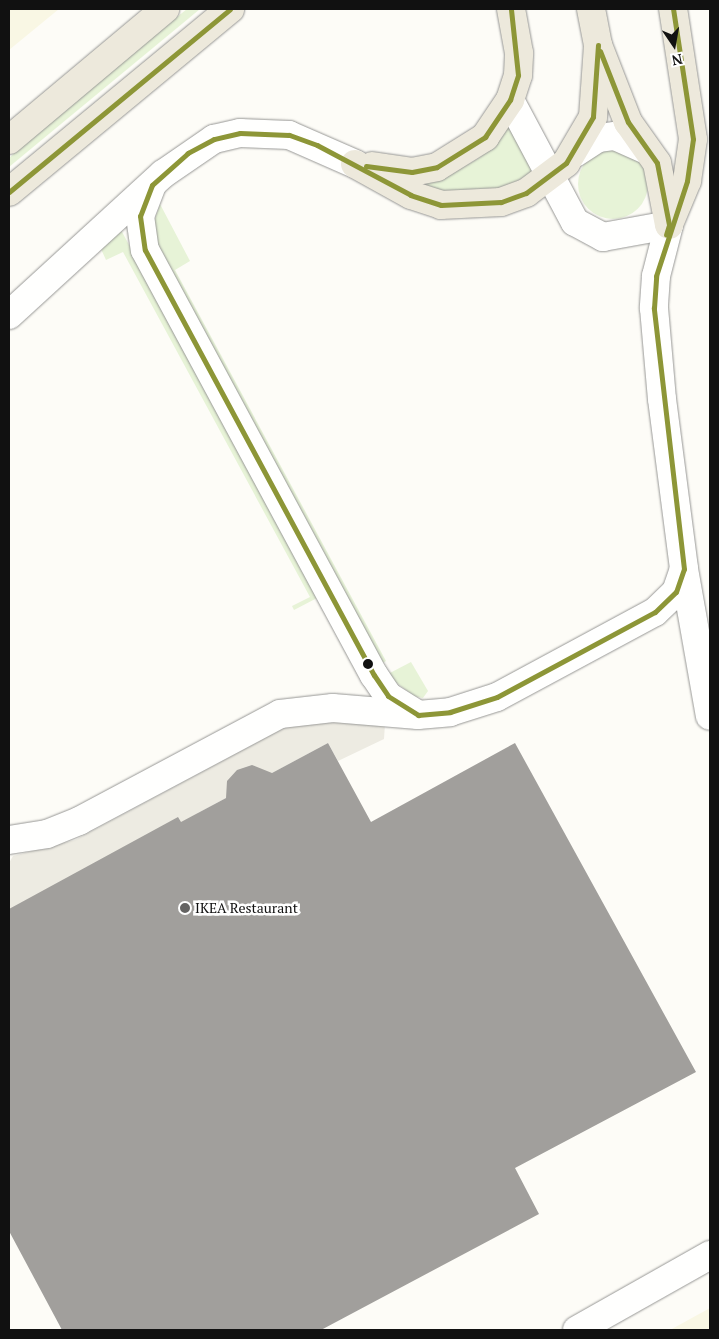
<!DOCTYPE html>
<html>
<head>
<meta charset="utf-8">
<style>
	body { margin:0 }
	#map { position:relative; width:719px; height:1339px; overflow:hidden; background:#fdfcf7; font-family:"PT Serif",serif }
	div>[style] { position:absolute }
	.farmland>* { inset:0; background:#f9f7e4 }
	.green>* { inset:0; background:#e7f3d7 }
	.round { border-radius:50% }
	.plaza>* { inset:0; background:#edebe2 }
	.building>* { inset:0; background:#a19f9c }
	.roads { filter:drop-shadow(0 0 1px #979795) drop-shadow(0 0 1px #979795) }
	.minor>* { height:28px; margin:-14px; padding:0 14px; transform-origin:14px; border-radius:14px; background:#fffffe }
	.major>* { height:28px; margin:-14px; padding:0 14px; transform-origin:14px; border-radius:14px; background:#ede9dc }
	.bus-1>* { height:5px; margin:-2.5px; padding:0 2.5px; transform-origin:2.5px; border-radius:2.5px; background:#8d9637 }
	.dots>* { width:14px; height:14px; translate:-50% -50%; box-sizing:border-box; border:2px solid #fff; border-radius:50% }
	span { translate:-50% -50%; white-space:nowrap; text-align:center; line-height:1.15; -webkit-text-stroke:5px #fff; paint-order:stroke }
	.poi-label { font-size:14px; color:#111 }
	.left { translate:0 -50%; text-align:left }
	.frame { position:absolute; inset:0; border:10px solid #111; pointer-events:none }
	.north { position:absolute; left:649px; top:20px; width:50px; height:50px; -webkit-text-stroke:4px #fff; paint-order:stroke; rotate:168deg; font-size:14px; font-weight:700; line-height:20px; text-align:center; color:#111 }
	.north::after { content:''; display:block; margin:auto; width:18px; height:22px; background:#111; clip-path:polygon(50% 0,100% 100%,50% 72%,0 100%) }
</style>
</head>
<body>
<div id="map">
	<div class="farmland">
		<div style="clip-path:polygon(9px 9px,59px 9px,9px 50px)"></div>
		<div style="clip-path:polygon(710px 1308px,710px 1330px,670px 1330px)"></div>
	</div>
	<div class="green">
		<div style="clip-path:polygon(187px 9px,200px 9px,9px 167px,9px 158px,70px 103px)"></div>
		<div style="clip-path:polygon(509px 127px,534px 172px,496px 192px,462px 196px,416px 188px,420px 181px,451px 174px,479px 158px)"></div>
		<div class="round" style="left:578px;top:149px;width:70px;height:70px"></div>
		<div style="clip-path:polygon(160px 204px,190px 261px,175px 270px,386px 661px,379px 665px,159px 259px,153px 225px)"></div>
		<div style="clip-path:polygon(121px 230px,319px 597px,294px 610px,292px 606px,310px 597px,123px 252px,106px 260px,101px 249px)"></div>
		<div style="clip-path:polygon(411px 662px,428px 691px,423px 698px,414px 696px,386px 675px)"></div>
	</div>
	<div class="plaza">
		<div style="clip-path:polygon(337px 720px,385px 724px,384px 739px,338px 761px,328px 743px,198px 813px,208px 833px,9px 939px,9px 863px,13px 856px,75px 840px,284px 728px)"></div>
	</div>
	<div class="building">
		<div style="clip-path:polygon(328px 743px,371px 822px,515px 743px,696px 1072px,515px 1168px,539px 1214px,321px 1330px,62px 1330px,9px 1231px,9px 909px,178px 817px,181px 822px,226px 798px,227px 781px,237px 770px,252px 765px,272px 773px)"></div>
	</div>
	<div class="roads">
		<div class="minor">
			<div style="left:510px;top:100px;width:138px;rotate:62deg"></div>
			<div style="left:575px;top:222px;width:32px;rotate:28deg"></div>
			<div style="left:603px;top:237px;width:67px;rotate:-10.3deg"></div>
			<div style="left:669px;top:225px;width:53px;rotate:104.3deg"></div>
			<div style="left:656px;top:276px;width:32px;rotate:94deg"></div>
			<div style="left:654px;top:308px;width:91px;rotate:85deg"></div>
			<div style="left:662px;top:399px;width:171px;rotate:82.6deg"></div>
			<div style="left:684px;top:569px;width:149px;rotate:80deg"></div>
			<div style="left:575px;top:153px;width:27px;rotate:-33deg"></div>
			<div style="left:598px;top:138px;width:17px;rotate:-7deg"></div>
			<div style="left:615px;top:136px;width:35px;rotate:24deg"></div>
			<div style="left:152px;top:185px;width:33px;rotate:111deg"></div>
			<div style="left:140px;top:216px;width:34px;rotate:82deg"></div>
			<div style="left:145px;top:250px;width:483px;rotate:61.7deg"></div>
			<div style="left:374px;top:675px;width:25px;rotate:56deg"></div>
			<div style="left:388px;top:696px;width:34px;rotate:32deg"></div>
			<div style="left:9px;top:315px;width:209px;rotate:-42.5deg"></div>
			<div style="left:163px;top:174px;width:62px;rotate:-34.5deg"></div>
			<div style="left:214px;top:139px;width:27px;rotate:-13deg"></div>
			<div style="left:240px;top:133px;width:49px;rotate:2.3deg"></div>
			<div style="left:289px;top:135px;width:72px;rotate:23.7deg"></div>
			<div style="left:9px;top:840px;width:38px;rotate:-9deg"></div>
			<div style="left:47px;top:834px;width:35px;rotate:-22deg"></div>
			<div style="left:79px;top:821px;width:228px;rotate:-28deg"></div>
			<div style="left:280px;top:714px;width:53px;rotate:-6.5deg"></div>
			<div style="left:333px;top:708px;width:85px;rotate:4.7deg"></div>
			<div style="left:418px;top:715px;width:32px;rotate:-5deg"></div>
			<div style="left:450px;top:712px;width:49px;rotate:-17.7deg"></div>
			<div style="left:497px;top:697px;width:179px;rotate:-28.3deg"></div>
			<div style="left:655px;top:612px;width:29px;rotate:-44deg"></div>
			<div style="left:676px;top:592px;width:24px;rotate:-71deg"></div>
			<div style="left:577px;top:1330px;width:153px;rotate:-29.4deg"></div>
		</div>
		<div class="major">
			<div style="left:591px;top:9px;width:37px;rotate:79deg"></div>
			<div style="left:598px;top:45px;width:83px;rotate:68.7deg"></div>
			<div style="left:628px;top:122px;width:50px;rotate:54.7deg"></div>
			<div style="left:657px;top:163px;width:63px;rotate:79deg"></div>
			<div style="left:9px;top:140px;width:204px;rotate:-40deg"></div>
			<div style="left:355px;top:164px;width:64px;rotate:29deg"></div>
			<div style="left:411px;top:195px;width:32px;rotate:18deg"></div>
			<div style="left:441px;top:205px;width:60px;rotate:-2.9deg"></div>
			<div style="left:501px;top:202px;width:27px;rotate:-20deg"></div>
			<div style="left:526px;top:193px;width:50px;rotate:-36.9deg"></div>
			<div style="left:566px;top:163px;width:53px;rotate:-59.6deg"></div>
			<div style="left:593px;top:117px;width:72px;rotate:-86deg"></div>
			<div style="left:372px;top:166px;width:40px;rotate:8.5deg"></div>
			<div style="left:412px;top:172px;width:25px;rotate:-11deg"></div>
			<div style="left:437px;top:167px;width:57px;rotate:-32deg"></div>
			<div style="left:485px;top:137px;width:45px;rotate:-56deg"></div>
			<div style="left:510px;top:100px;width:26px;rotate:-72deg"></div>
			<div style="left:518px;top:75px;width:22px;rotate:-87deg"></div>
			<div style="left:519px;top:53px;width:45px;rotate:-100.3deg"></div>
			<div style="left:9px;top:192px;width:287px;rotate:-39.6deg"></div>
			<div style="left:669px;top:224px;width:47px;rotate:-67.3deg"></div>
			<div style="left:687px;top:181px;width:42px;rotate:-81.9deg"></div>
			<div style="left:693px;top:139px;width:132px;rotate:-98.7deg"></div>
		</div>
	</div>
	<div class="bus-1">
		<div style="left:598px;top:45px;width:72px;rotate:94deg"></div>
		<div style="left:593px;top:117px;width:53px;rotate:120.4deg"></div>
		<div style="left:566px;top:163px;width:50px;rotate:143.1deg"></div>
		<div style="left:526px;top:193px;width:27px;rotate:160deg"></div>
		<div style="left:501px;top:202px;width:60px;rotate:177.1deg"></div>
		<div style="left:441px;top:205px;width:32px;rotate:-162deg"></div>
		<div style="left:411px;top:195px;width:106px;rotate:-152deg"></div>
		<div style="left:317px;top:145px;width:30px;rotate:-160deg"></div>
		<div style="left:289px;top:135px;width:49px;rotate:-177.7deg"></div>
		<div style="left:240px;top:133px;width:27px;rotate:167deg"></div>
		<div style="left:214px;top:139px;width:30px;rotate:152deg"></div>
		<div style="left:188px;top:153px;width:48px;rotate:138.4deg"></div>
		<div style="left:152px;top:185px;width:33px;rotate:111deg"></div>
		<div style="left:140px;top:216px;width:34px;rotate:82deg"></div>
		<div style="left:145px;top:250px;width:483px;rotate:61.7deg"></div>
		<div style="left:374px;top:675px;width:25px;rotate:56deg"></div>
		<div style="left:388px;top:696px;width:36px;rotate:32deg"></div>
		<div style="left:418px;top:715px;width:32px;rotate:-5deg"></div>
		<div style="left:450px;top:712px;width:49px;rotate:-17.7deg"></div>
		<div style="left:497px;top:697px;width:179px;rotate:-28.3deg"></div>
		<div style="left:655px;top:612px;width:29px;rotate:-44deg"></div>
		<div style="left:676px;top:592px;width:24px;rotate:-71deg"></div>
		<div style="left:684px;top:569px;width:263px;rotate:-96.6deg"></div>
		<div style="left:654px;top:308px;width:32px;rotate:-86deg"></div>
		<div style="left:656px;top:276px;width:100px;rotate:-71.9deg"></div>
		<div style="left:687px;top:181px;width:42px;rotate:-81.9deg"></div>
		<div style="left:693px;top:139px;width:132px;rotate:-98.7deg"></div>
		<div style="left:600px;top:51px;width:76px;rotate:68.5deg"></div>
		<div style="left:628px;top:122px;width:50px;rotate:54.7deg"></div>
		<div style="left:657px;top:163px;width:63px;rotate:79deg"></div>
		<div style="left:669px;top:225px;width:10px;rotate:107deg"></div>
		<div style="left:366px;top:166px;width:46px;rotate:7.4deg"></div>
		<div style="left:412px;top:172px;width:25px;rotate:-11deg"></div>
		<div style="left:437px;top:167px;width:57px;rotate:-32deg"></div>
		<div style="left:485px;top:137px;width:45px;rotate:-56deg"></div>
		<div style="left:510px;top:100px;width:26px;rotate:-72deg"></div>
		<div style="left:518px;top:75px;width:66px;rotate:-96.1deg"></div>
		<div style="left:9px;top:192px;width:287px;rotate:-39.6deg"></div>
	</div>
	<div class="dots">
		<div style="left:368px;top:664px;background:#111"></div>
		<div style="left:185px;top:908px;background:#646362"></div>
	</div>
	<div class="poi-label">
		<span class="left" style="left:195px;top:908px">IKEA Restaurant</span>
	</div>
	<div class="frame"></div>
	<div class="north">N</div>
</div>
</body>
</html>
